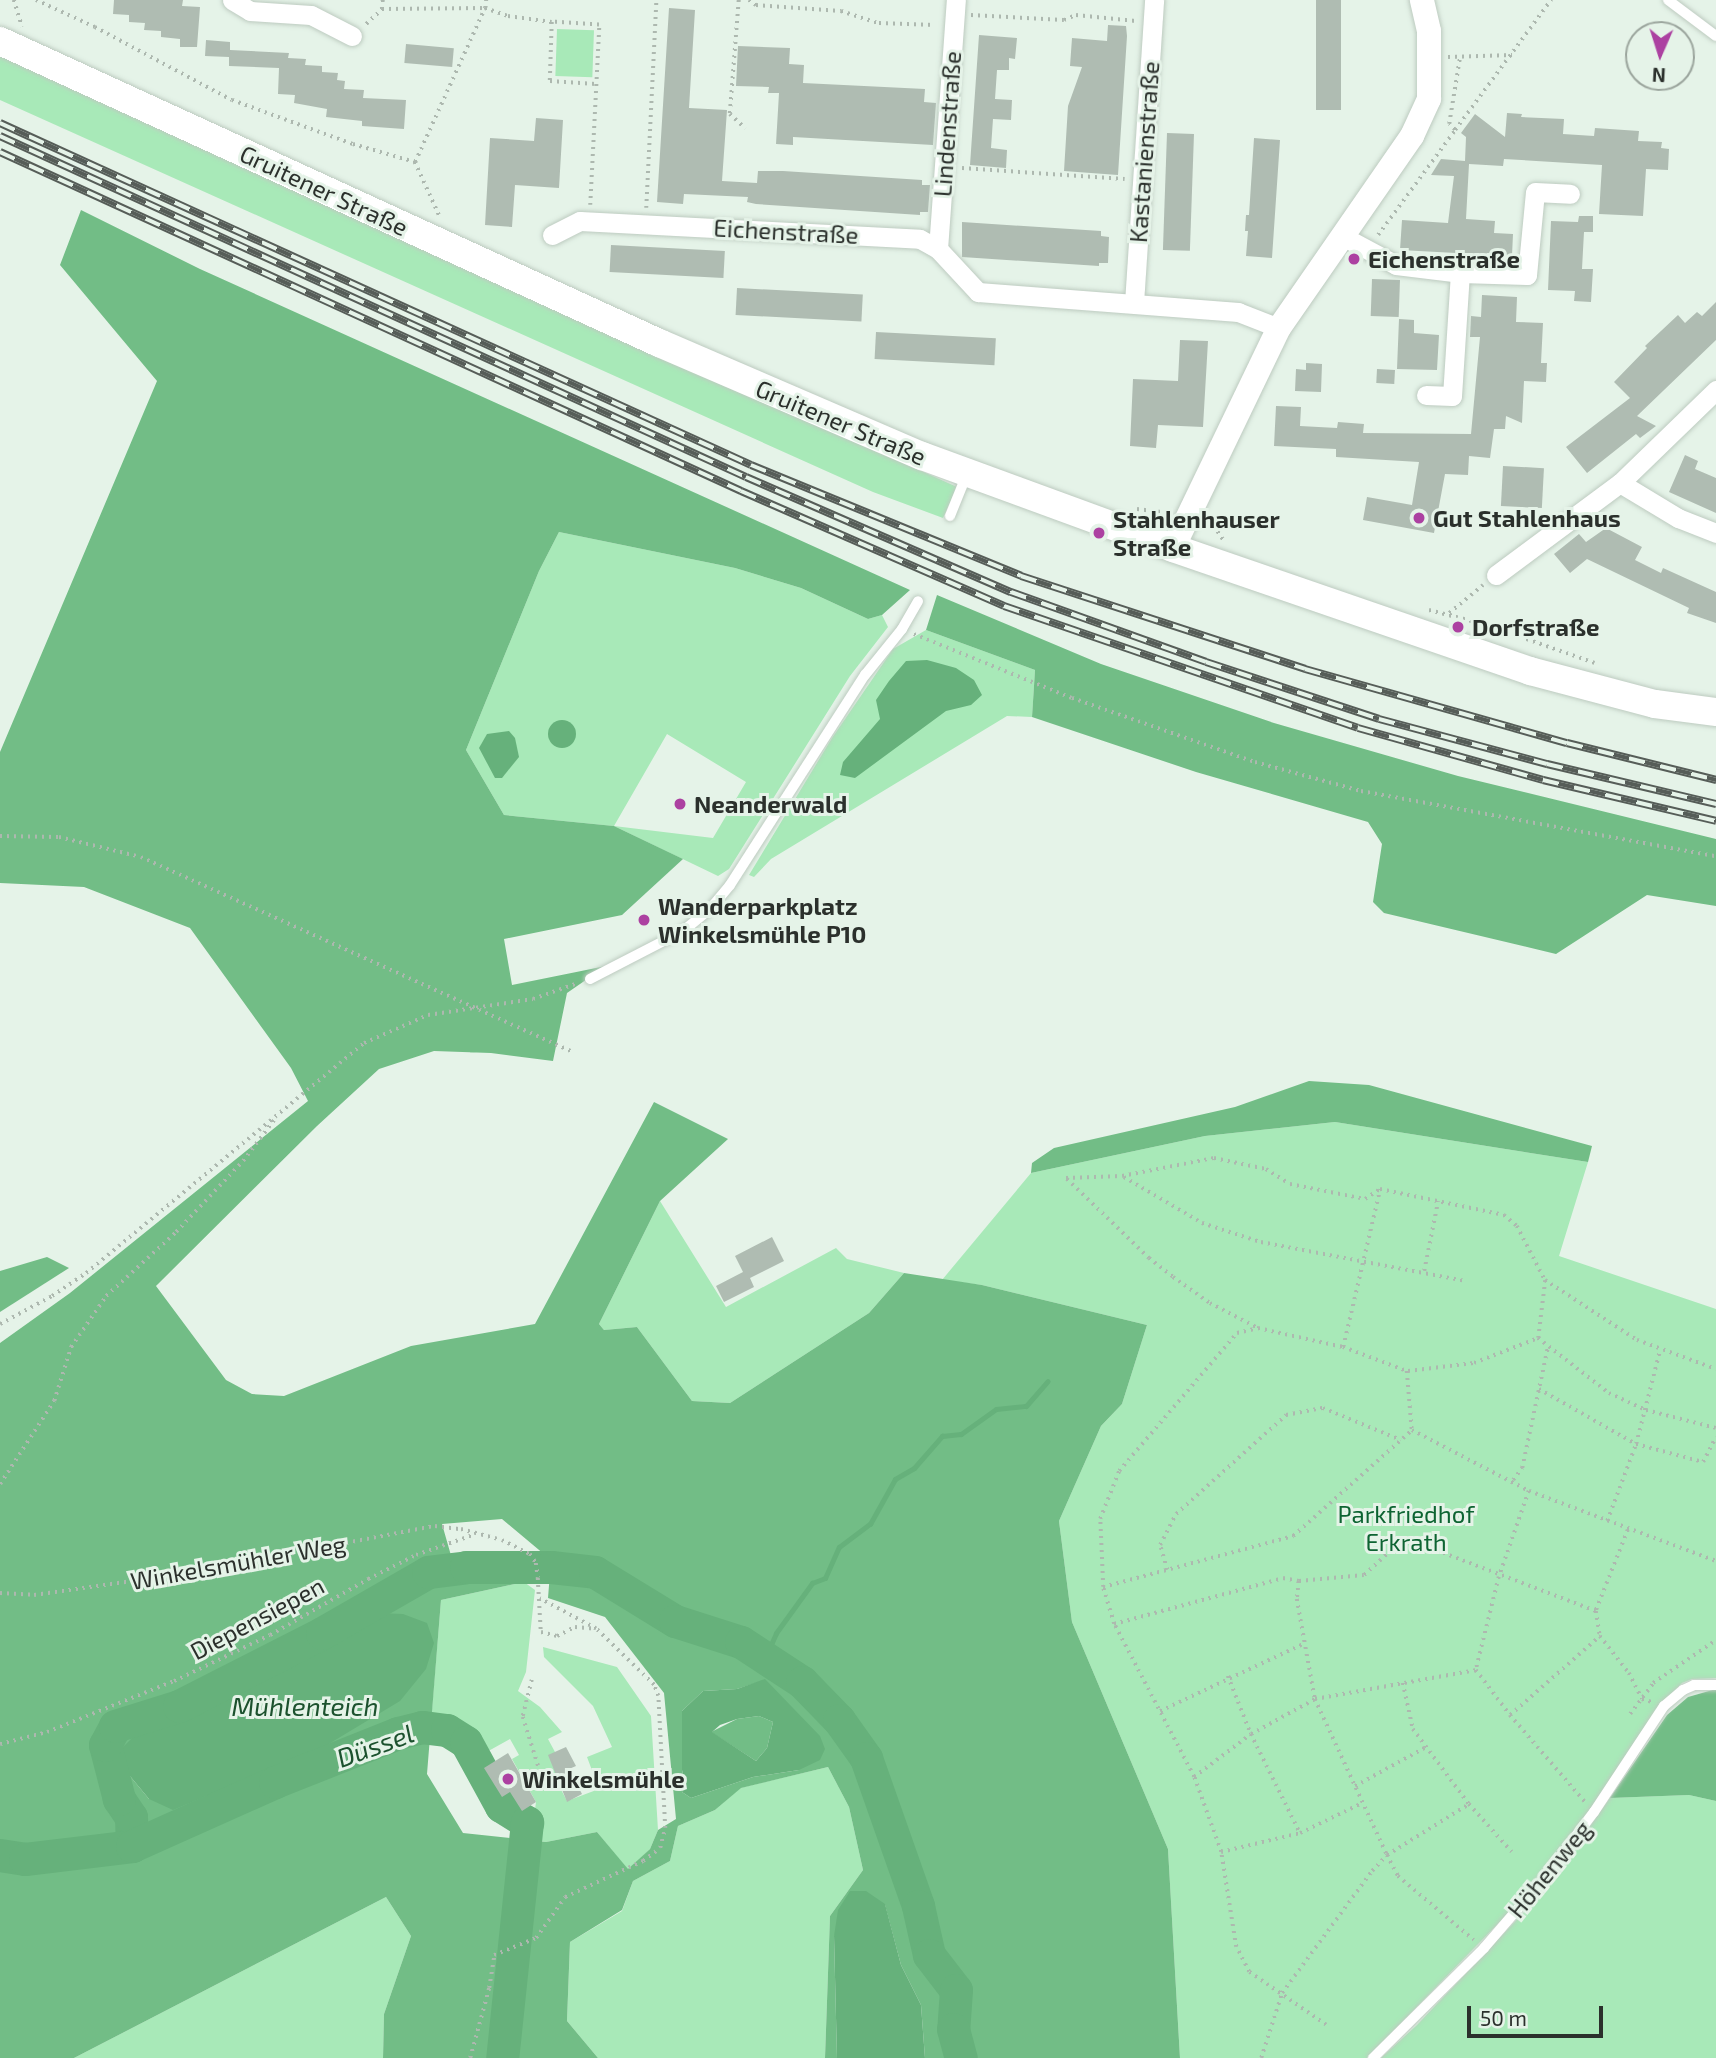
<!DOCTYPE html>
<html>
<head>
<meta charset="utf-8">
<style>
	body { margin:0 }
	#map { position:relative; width:1716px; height:2058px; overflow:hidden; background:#e5f3e8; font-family:"Exo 2",sans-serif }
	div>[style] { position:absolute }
	.green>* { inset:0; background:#a8e9b8; transform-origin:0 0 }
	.forest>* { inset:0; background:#72bd86 }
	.water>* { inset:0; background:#66b17b }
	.round { border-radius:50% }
	.stream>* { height:5px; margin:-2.5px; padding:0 2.5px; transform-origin:2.5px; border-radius:2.5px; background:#66b17b }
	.river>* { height:33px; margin:-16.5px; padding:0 16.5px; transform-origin:16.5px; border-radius:16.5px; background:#66b17b }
	.building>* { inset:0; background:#afbcb2; transform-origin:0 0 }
	.path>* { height:3.5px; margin-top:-1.75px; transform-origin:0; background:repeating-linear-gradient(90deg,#adb8af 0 2px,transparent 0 7px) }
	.roads { filter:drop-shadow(0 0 2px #bdcbc0) drop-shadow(0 0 2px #bdcbc0) }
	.service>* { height:10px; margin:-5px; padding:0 5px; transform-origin:5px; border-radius:5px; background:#fff }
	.minor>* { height:19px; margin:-9.5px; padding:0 9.5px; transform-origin:9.5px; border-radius:9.5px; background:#fff }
	.tertiary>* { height:24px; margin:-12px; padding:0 12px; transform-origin:12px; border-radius:12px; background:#fff }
	.secondary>* { height:28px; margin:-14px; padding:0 14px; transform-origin:14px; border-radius:14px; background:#fff }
	.rail>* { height:8px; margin-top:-4px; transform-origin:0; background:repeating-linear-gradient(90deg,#e5f3e8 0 16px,#565d58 0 32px); box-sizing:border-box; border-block:2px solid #565d58 }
	.dots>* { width:19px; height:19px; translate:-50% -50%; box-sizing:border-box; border:4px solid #e5f3e8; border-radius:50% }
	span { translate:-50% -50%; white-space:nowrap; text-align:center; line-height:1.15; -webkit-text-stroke:6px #e5f3e8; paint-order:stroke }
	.street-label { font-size:24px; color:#2b302c }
	.poi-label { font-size:24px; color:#2b302c; font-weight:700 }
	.left { translate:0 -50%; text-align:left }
	.park-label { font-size:24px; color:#0d6432 }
	.water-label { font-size:26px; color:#1c522e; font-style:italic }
	.north { position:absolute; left:1625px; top:21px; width:70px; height:70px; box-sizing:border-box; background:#e5f3e8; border:2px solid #9ba59d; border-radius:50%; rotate:183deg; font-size:19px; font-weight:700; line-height:28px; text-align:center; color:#2b302c }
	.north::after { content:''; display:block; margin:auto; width:24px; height:32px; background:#ac41a1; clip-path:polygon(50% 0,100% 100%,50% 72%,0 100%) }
	.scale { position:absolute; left:1467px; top:2006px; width:136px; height:32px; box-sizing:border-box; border:4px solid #2b302c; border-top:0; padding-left:9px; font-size:21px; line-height:24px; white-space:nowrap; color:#2b302c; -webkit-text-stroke:5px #e5f3e8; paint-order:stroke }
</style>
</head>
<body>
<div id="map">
	<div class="green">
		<div style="left:557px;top:29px;width:37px;height:47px;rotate:2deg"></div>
		<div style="clip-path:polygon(0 52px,416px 244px,957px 487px,943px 518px,873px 492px,0 100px)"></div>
		<div style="clip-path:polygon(evenodd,559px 532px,735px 568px,801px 588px,868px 619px,882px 615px,888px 627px,850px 676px,729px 869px,718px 876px,614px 826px,504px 815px,466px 750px,539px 571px,559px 532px,667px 734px,746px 782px,713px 838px,614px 826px,667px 734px)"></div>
		<div style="clip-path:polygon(926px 630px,1035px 670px,1032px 717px,1007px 716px,771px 859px,754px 877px,749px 875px,832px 738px,893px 649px)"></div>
		<div style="clip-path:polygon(1335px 1122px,1588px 1162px,1559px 1256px,1716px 1309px,1716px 1678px,1692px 1679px,1682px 1683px,1663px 1702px,1578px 1827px,1520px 1901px,1367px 2058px,1180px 2058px,1168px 1849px,1072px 1622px,1059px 1521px,1101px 1426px,1122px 1404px,1147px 1325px,982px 1285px,942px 1280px,1031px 1173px,1205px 1136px)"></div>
		<div style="clip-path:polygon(660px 1201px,726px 1307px,836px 1248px,847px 1259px,904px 1273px,869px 1313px,730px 1403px,692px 1401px,637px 1327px,604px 1330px,599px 1324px)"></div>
		<div style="clip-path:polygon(524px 1582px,535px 1590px,526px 1672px,518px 1691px,540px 1707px,562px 1732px,548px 1739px,555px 1752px,557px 1773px,554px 1776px,567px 1801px,599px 1789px,587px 1757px,612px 1747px,593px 1706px,544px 1657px,543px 1647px,617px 1667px,651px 1716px,658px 1830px,650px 1849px,628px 1870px,597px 1832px,546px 1842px,531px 1840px,536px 1802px,512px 1759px,519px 1755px,510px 1739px,483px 1754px,456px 1728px,431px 1721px,441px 1600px)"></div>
		<div style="clip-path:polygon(828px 1767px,849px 1807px,863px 1870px,830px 1916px,825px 2058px,598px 2058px,567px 2021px,570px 1942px,622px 1911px,633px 1881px,670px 1861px,678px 1826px,715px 1810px,740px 1788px)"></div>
		<div style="clip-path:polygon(1689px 1795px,1716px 1801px,1716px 2058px,1381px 2058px,1417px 2025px,1545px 1890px,1610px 1798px)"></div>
		<div style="clip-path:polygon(386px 1897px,411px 1936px,384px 2014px,383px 2058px,74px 2058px)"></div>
	</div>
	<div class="forest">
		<div style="clip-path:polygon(evenodd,81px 210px,200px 269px,910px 590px,882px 615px,868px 619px,801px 588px,735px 568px,559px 532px,539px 571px,466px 750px,504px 815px,614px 826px,683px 859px,622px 915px,504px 939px,512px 985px,606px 966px,567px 993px,553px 1061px,491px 1053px,434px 1051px,379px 1069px,317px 1126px,156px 1286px,226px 1380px,252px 1394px,284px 1396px,411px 1346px,535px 1324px,654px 1102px,728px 1139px,660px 1201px,599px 1324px,604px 1330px,637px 1327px,692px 1401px,730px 1403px,869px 1313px,904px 1273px,982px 1285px,1147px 1325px,1122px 1404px,1101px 1426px,1059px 1521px,1072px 1622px,1168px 1849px,1180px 2058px,925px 2058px,921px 2005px,901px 1965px,885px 1905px,834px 1936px,837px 2058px,825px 2058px,830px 1916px,863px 1870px,849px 1807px,828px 1767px,741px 1788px,715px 1810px,678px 1826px,670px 1861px,633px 1881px,622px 1910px,570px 1942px,567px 2021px,598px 2058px,383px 2058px,384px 2014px,411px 1936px,386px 1897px,74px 2058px,0 2058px,0 1343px,70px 1293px,308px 1101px,291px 1068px,190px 928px,84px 887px,0 883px,0 752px,157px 381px,60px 265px,81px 210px,502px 1519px,551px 1560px,548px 1598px,605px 1617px,664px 1693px,676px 1819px,658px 1830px,650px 1849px,628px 1869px,597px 1832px,546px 1842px,463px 1833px,427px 1774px,441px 1600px,524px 1582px,524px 1562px,454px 1566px,442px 1524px,502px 1519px,81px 210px,378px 1614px,149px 1799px,120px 1764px,134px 1736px,272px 1672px,378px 1614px,81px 210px,765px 1680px,799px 1770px,753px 1777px,691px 1798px,682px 1792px,685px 1782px,682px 1770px,682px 1711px,703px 1691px,737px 1689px,765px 1680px)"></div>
		<div style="clip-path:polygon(937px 595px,1101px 664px,1274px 723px,1458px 776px,1716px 839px,1716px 906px,1647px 895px,1556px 954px,1384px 913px,1373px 902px,1382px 844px,1368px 822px,1196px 772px,1032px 717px,1035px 670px,926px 630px)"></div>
		<div style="clip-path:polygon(1309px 1081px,1369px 1085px,1592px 1146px,1588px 1162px,1335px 1122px,1205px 1136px,1031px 1173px,1032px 1163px,1054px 1148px,1235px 1107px)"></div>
		<div style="clip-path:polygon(47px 1257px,69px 1268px,0 1312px,0 1271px)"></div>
		<div style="clip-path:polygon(1716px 1689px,1716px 1801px,1689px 1795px,1610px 1798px,1667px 1715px,1688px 1697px)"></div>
		<div style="clip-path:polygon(759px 1716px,773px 1722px,767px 1748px,756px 1761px,711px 1732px,737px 1719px)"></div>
	</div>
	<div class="water">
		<div style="clip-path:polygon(927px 660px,956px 668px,974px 680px,982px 695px,971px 705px,946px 711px,855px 778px,840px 775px,843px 762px,880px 719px,876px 700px,889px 681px,906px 661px)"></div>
		<div class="round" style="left:548px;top:720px;width:28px;height:28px"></div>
		<div style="clip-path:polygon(509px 731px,515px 738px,519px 757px,502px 778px,495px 778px,479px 748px,487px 734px)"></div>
		<div style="clip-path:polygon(378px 1613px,403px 1614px,427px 1623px,434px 1643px,426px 1669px,400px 1701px,327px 1745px,173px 1810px,149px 1799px,120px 1764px,122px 1748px,134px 1736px,272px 1672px)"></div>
		<div style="clip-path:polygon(evenodd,765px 1679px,820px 1736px,825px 1749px,820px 1760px,799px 1770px,753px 1777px,691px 1798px,682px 1792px,685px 1782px,682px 1770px,682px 1711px,703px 1691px,737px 1689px,765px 1679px,759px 1716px,773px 1722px,767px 1748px,756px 1761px,712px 1732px,720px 1725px,737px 1719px,759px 1716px)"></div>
		<div style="clip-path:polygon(850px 1891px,866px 1891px,885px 1904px,901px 1965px,921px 2005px,925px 2058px,837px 2058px,834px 1936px,838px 1910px)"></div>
	</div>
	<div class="stream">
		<div style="left:765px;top:1658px;width:27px;rotate:-66deg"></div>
		<div style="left:776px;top:1633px;width:62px;rotate:-54.2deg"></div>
		<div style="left:812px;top:1583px;width:14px;rotate:-21deg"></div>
		<div style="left:825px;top:1578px;width:34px;rotate:-66deg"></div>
		<div style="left:839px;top:1547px;width:39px;rotate:-37deg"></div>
		<div style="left:870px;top:1524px;width:51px;rotate:-60.9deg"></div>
		<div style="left:895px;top:1479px;width:22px;rotate:-30deg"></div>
		<div style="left:914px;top:1468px;width:43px;rotate:-48.8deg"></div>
		<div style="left:942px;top:1436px;width:19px;rotate:-6deg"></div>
		<div style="left:961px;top:1434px;width:43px;rotate:-35.5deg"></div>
		<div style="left:996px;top:1409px;width:30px;rotate:-6deg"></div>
		<div style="left:1026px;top:1406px;width:33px;rotate:-49deg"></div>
	</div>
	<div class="river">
		<div style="left:132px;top:1846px;width:29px;rotate:-92deg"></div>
		<div style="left:131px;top:1817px;width:22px;rotate:-124deg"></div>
		<div style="left:119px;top:1799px;width:56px;rotate:-104.5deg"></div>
		<div style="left:105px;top:1745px;width:21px;rotate:-62deg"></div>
		<div style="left:115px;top:1726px;width:67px;rotate:-17.4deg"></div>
		<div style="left:179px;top:1706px;width:161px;rotate:-27deg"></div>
		<div style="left:322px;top:1633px;width:122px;rotate:-29.9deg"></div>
		<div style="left:428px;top:1572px;width:38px;rotate:-7deg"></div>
		<div style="left:466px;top:1567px;width:85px"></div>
		<div style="left:551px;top:1567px;width:44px;rotate:6.5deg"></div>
		<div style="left:595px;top:1572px;width:94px;rotate:31.5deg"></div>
		<div style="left:675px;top:1621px;width:69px;rotate:17.7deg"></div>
		<div style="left:741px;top:1642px;width:73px;rotate:33.3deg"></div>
		<div style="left:802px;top:1682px;width:53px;rotate:45.8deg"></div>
		<div style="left:839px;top:1720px;width:47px;rotate:54.6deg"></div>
		<div style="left:866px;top:1758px;width:157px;rotate:70.6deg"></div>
		<div style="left:918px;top:1906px;width:50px;rotate:77.3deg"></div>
		<div style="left:929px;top:1955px;width:44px;rotate:52.4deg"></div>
		<div style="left:956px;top:1990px;width:39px;rotate:94deg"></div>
		<div style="left:953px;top:2029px;width:30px;rotate:75deg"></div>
		<div style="left:0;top:1855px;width:25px;rotate:9deg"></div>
		<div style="left:25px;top:1859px;width:108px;rotate:-6.9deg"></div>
		<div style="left:132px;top:1846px;width:157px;rotate:-24.1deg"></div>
		<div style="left:275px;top:1782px;width:132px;rotate:-21.7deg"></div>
		<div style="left:398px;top:1733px;width:25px;rotate:-14deg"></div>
		<div style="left:422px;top:1727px;width:25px;rotate:7deg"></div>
		<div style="left:447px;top:1730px;width:22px;rotate:32deg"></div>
		<div style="left:466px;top:1742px;width:73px;rotate:61.3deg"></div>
		<div style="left:501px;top:1806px;width:31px;rotate:32deg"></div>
		<div style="left:527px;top:1822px;width:237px;rotate:96deg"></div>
	</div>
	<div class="building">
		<div style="clip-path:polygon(114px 0,183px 0,182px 6px,200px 7px,197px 47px,180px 47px,180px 39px,161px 37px,161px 31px,144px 30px,145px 23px,129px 22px,129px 15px,113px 14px)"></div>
		<div style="left:1316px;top:0;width:25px;height:110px"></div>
		<div style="clip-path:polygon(669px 8px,695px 10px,689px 108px,727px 110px,722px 181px,757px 183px,758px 171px,783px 171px,922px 180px,922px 185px,930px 185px,928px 212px,920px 212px,920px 215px,756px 204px,747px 202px,748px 197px,684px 194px,683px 204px,657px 202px)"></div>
		<div style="clip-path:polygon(1108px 25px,1126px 26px,1127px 36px,1118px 175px,1064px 171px,1068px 106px,1082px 67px,1070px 66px,1072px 38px,1107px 41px)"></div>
		<div style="clip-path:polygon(979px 35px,1017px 38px,1015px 59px,1009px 58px,1009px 70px,997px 70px,995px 99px,1012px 100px,1011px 120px,993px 119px,991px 148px,1007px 150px,1006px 168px,970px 165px)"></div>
		<div style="clip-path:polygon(206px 40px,230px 42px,230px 50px,289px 53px,288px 58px,306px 59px,305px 65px,322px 66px,322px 72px,338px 73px,337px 80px,345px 81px,344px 89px,364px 90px,363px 98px,406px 100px,404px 129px,362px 126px,362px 121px,326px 117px,327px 109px,294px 103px,295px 95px,278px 94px,279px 68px,229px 66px,229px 57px,205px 56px)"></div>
		<div style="left:406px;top:44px;width:48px;height:19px;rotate:5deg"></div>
		<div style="clip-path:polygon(738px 46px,790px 48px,789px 64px,804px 65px,803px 83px,925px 89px,924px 102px,936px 103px,933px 145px,793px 137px,793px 145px,776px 144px,779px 93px,768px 93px,769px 87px,736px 86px)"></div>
		<div style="clip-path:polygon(1507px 113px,1522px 114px,1521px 117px,1564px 119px,1563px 134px,1594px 136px,1595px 128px,1639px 131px,1638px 141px,1662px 142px,1661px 148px,1669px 149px,1668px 170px,1646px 169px,1643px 216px,1599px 214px,1602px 165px,1504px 159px,1503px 166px,1469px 164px,1466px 219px,1495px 221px,1494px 233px,1513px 234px,1512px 256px,1400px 250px,1402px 220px,1448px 223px,1454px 176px,1431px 175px,1441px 159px,1465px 161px,1466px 137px,1461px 133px,1475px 114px,1505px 137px)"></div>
		<div style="clip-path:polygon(536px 118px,563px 120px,559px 188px,515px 185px,512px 227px,485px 225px,490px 138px,534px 141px)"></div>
		<div style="left:1167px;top:133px;width:27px;height:117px;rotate:2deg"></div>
		<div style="clip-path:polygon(1254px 138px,1280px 140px,1272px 258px,1246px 256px,1248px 231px,1245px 231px,1246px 215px,1249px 215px)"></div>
		<div style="clip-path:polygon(1579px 216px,1593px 216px,1593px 232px,1584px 232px,1582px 269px,1593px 269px,1591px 302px,1574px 301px,1575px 291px,1548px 290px,1551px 221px,1578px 222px)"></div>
		<div style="clip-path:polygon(962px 222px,1101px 231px,1101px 236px,1109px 237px,1108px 263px,1099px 263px,1099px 266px,962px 257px)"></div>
		<div style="left:611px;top:245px;width:114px;height:27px;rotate:3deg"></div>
		<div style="left:1372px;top:279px;width:28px;height:37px;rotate:2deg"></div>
		<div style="left:737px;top:288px;width:126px;height:27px;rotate:3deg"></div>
		<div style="clip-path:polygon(1482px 295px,1517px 297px,1516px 322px,1543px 323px,1541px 363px,1547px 363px,1546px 382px,1524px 381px,1522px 423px,1506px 416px,1505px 429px,1494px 429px,1490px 458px,1469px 456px,1468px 475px,1445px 474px,1434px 533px,1363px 520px,1367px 497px,1412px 505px,1419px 462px,1336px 457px,1336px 449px,1274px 446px,1276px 406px,1301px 407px,1300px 426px,1337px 428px,1338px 422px,1364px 424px,1363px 433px,1471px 434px,1480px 337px,1470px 337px,1471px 316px,1481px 317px)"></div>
		<div style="clip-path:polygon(1716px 302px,1716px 340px,1637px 416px,1656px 426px,1640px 438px,1636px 434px,1587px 473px,1566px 447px,1630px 398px,1614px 382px,1647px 348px,1645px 346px,1678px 315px,1685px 323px,1697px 312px,1702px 316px)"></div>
		<div style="clip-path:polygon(1399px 319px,1414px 320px,1414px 333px,1439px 335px,1437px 370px,1397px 369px)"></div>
		<div style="left:876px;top:332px;width:120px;height:27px;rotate:3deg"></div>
		<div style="clip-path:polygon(1180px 340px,1208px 341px,1203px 427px,1158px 425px,1156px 448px,1130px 446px,1133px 379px,1178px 381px)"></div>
		<div style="clip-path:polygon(1306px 363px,1322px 364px,1321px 392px,1295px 391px,1296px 369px,1306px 370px)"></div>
		<div style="left:1377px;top:369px;width:18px;height:14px;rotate:3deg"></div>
		<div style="clip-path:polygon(1685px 455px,1698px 461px,1695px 469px,1716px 478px,1716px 513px,1669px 492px)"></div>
		<div style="left:1503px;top:466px;width:41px;height:40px;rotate:3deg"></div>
		<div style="clip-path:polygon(1606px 528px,1642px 547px,1635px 560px,1661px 573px,1663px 568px,1716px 592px,1716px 623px,1687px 613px,1689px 608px,1587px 559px,1570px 573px,1554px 554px,1579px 534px,1586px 542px)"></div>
		<div style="clip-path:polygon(772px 1237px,784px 1261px,750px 1278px,754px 1287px,724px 1302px,716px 1286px,743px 1272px,735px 1256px)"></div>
		<div style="clip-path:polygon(566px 1747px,576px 1766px,569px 1769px,582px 1794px,567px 1802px,548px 1755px)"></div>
		<div style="clip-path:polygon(508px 1753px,536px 1802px,522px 1811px,510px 1792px,502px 1797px,484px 1768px)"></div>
	</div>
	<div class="path">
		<div style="left:14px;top:0;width:28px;rotate:73deg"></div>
		<div style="left:36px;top:0;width:65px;rotate:24.6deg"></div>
		<div style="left:95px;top:27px;width:155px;rotate:28.1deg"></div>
		<div style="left:232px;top:100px;width:129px;rotate:20deg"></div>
		<div style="left:353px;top:144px;width:65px;rotate:16.2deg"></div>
		<div style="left:415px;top:162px;width:60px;rotate:65.6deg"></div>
		<div style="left:383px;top:0;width:9px;rotate:96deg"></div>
		<div style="left:382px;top:9px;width:103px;rotate:-0.6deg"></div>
		<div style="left:485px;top:8px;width:8px;rotate:-83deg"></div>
		<div style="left:739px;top:0;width:114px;rotate:94.5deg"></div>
		<div style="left:730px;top:114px;width:21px;rotate:43deg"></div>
		<div style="left:749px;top:0;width:9px;rotate:36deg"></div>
		<div style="left:756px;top:5px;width:85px;rotate:4deg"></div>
		<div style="left:841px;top:11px;width:40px;rotate:18deg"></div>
		<div style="left:879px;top:23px;width:56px;rotate:2deg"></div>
		<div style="left:971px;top:15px;width:93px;rotate:3.1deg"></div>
		<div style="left:1064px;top:20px;width:13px;rotate:-23deg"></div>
		<div style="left:1076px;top:15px;width:60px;rotate:5.7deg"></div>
		<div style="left:366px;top:24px;width:22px;rotate:-43deg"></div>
		<div style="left:1448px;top:57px;width:64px;rotate:-1.8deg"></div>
		<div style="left:1455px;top:130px;width:162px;rotate:-53.6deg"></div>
		<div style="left:415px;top:162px;width:169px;rotate:-65.6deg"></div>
		<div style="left:485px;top:8px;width:24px;rotate:19deg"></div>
		<div style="left:508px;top:16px;width:44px;rotate:7.8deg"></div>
		<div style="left:962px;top:168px;width:163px;rotate:3.9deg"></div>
		<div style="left:590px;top:205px;width:180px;rotate:-87.1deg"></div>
		<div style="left:599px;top:25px;width:47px;rotate:-176.3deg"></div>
		<div style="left:552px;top:22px;width:59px;rotate:91.9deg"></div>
		<div style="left:550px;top:81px;width:46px;rotate:3.7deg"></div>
		<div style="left:646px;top:208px;width:208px;rotate:-87.2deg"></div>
		<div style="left:1378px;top:235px;width:130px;rotate:-53.7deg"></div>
		<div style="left:1455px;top:130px;width:8px;rotate:-135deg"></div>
		<div style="left:1449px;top:124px;width:69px;rotate:-80.8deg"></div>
		<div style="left:1137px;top:509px;width:31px;rotate:7deg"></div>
		<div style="left:1210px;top:520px;width:27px;rotate:56deg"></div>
		<div style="left:1429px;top:610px;width:60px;rotate:14.5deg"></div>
		<div style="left:1487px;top:625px;width:114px;rotate:19.4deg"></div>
		<div style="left:1449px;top:613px;width:44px;rotate:-39.5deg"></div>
		<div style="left:914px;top:634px;width:170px;rotate:22.1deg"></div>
		<div style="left:1072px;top:698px;width:194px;rotate:19.3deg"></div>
		<div style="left:1255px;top:762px;width:110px;rotate:15.3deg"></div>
		<div style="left:1361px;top:791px;width:361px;rotate:10.4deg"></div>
		<div style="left:0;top:836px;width:59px;rotate:1deg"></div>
		<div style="left:59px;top:837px;width:84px;rotate:13.7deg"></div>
		<div style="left:141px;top:857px;width:473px;rotate:24.3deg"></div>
		<div style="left:1124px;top:1177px;width:91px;rotate:30.5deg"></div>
		<div style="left:1202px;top:1223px;width:62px;rotate:17.9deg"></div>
		<div style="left:1261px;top:1242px;width:209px;rotate:10.8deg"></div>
		<div style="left:1066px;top:1178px;width:56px;rotate:-2deg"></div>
		<div style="left:1122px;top:1176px;width:94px;rotate:-11.1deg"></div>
		<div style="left:1214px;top:1158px;width:53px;rotate:11.9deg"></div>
		<div style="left:1266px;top:1169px;width:28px;rotate:32deg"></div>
		<div style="left:1290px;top:1184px;width:76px;rotate:11.3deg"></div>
		<div style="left:1365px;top:1199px;width:18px;rotate:-34deg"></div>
		<div style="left:1380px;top:1189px;width:127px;rotate:11.8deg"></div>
		<div style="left:1504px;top:1215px;width:17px;rotate:40deg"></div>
		<div style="left:1517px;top:1226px;width:61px;rotate:62.6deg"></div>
		<div style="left:1545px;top:1280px;width:110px;rotate:33.1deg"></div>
		<div style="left:1637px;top:1340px;width:84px;rotate:20.2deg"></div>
		<div style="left:1067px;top:1179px;width:114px;rotate:43.9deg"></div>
		<div style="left:1149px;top:1258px;width:31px;rotate:38deg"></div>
		<div style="left:1173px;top:1277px;width:45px;rotate:35.1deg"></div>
		<div style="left:1210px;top:1303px;width:52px;rotate:27.6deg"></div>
		<div style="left:1424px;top:1271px;width:71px;rotate:-78.7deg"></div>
		<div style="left:0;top:1324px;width:59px;rotate:-28.3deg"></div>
		<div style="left:52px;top:1296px;width:41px;rotate:-34.1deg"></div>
		<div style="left:86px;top:1273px;width:361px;rotate:-39.6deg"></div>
		<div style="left:364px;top:1043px;width:70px;rotate:-23.6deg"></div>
		<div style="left:428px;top:1015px;width:106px;rotate:-8.7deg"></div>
		<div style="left:533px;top:999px;width:48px;rotate:-19.6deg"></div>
		<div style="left:1538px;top:1338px;width:90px;rotate:37.8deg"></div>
		<div style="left:1609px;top:1393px;width:41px;rotate:24.7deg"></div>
		<div style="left:1646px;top:1410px;width:72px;rotate:14.4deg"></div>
		<div style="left:1343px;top:1347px;width:162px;rotate:-76.8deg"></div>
		<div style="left:1408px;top:1371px;width:66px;rotate:-6.9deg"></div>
		<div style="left:1474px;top:1363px;width:69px;rotate:-21.3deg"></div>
		<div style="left:1538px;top:1338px;width:58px;rotate:-83.1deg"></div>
		<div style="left:1539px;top:1389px;width:112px;rotate:29.6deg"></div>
		<div style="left:1636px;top:1444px;width:69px;rotate:15deg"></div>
		<div style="left:1703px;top:1462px;width:28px;rotate:-63deg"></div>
		<div style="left:1513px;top:1480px;width:15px;rotate:-53deg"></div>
		<div style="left:1522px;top:1468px;width:125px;rotate:-78deg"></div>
		<div style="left:0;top:1484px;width:99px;rotate:-57deg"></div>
		<div style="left:54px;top:1401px;width:57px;rotate:-72.5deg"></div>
		<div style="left:71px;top:1347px;width:62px;rotate:-55.5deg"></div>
		<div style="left:106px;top:1296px;width:95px;rotate:-42.4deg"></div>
		<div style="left:176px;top:1232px;width:98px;rotate:-46.7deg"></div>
		<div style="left:243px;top:1161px;width:51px;rotate:-52.9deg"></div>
		<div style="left:1529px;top:1491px;width:91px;rotate:109.2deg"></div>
		<div style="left:1499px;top:1577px;width:96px;rotate:103.9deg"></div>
		<div style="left:1476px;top:1670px;width:56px;rotate:52.9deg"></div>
		<div style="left:1510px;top:1715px;width:116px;rotate:49.2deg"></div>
		<div style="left:1607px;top:1521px;width:82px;rotate:-69.4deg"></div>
		<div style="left:1636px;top:1444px;width:97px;rotate:-75.7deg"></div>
		<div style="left:1628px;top:1530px;width:87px;rotate:111.6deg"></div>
		<div style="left:1596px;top:1611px;width:25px;rotate:81deg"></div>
		<div style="left:1600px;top:1636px;width:47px;rotate:51.9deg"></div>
		<div style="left:1629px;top:1673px;width:29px;rotate:63deg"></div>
		<div style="left:1642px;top:1699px;width:10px;rotate:17deg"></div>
		<div style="left:1167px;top:1570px;width:26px;rotate:-106deg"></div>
		<div style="left:1160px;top:1545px;width:35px;rotate:-63deg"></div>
		<div style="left:1176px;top:1514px;width:148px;rotate:-42deg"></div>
		<div style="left:1286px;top:1415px;width:38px;rotate:-11deg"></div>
		<div style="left:1323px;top:1408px;width:84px;rotate:22.3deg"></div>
		<div style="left:1299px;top:1581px;width:18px;rotate:96deg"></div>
		<div style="left:1297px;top:1599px;width:102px;rotate:79.8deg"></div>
		<div style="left:1315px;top:1699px;width:172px;rotate:65.2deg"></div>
		<div style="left:1387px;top:1855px;width:24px;rotate:62deg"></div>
		<div style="left:1398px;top:1876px;width:99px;rotate:40.1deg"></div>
		<div style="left:1103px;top:1587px;width:197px;rotate:-15deg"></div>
		<div style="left:1293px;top:1536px;width:159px;rotate:-41.7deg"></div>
		<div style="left:0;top:1593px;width:34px;rotate:3deg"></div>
		<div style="left:34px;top:1595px;width:163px;rotate:-8.1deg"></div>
		<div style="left:195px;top:1572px;width:244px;rotate:-10.9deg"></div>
		<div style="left:435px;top:1526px;width:26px;rotate:7deg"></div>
		<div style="left:461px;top:1529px;width:42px;rotate:15deg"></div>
		<div style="left:502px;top:1540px;width:31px;rotate:27deg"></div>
		<div style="left:530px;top:1554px;width:11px;rotate:56deg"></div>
		<div style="left:536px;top:1563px;width:15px;rotate:82deg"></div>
		<div style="left:538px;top:1578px;width:54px;rotate:86.8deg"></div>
		<div style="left:541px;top:1632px;width:16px;rotate:14deg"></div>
		<div style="left:557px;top:1636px;width:20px;rotate:-27deg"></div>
		<div style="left:575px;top:1627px;width:21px;rotate:5deg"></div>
		<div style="left:1114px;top:1624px;width:175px;rotate:-15.2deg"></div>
		<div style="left:1283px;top:1578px;width:16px;rotate:11deg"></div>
		<div style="left:1299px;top:1581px;width:65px;rotate:-5.3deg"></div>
		<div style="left:1364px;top:1575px;width:54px;rotate:-42.8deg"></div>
		<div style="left:1404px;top:1538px;width:205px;rotate:20.8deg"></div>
		<div style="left:1228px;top:1676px;width:62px;rotate:68.4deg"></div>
		<div style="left:1251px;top:1734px;width:110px;rotate:63.7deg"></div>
		<div style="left:532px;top:1680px;width:38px;rotate:104deg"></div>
		<div style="left:523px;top:1717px;width:77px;rotate:72.7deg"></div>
		<div style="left:1403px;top:1683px;width:47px;rotate:77.7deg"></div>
		<div style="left:1413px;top:1729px;width:94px;rotate:53.3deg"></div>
		<div style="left:1469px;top:1804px;width:64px;rotate:48.1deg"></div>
		<div style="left:1160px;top:1711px;width:158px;rotate:-25.1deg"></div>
		<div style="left:1630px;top:1714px;width:39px;rotate:-53deg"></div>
		<div style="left:1653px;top:1683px;width:76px;rotate:-34.3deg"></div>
		<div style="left:1510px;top:1715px;width:120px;rotate:-41.3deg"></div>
		<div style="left:0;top:1744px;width:49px;rotate:-14.3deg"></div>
		<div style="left:47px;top:1732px;width:137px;rotate:-21.9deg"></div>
		<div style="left:174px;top:1681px;width:106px;rotate:-25.6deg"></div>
		<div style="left:270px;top:1635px;width:113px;rotate:-29.7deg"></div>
		<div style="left:368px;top:1579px;width:54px;rotate:-26.6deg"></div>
		<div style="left:416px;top:1555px;width:60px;rotate:-19.3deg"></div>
		<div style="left:1194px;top:1777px;width:71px;rotate:-37deg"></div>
		<div style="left:1251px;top:1734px;width:73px;rotate:-28.7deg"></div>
		<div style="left:1315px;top:1699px;width:164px;rotate:-10.2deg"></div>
		<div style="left:1355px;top:1786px;width:81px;rotate:-28.8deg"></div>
		<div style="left:1221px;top:1852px;width:81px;rotate:-13.5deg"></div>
		<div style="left:1300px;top:1833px;width:69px;rotate:-25.8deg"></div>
		<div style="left:1326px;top:2025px;width:93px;rotate:-145.5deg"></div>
		<div style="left:1249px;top:1972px;width:28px;rotate:-117deg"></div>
		<div style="left:1236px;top:1947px;width:96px;rotate:-99deg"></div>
		<div style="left:1221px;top:1852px;width:80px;rotate:-109.8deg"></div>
		<div style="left:1194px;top:1777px;width:173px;rotate:-117.6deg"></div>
		<div style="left:1114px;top:1624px;width:39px;rotate:-107deg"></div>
		<div style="left:1103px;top:1587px;width:68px;rotate:-92.5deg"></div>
		<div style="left:1100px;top:1519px;width:52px;rotate:-68.4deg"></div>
		<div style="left:1119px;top:1471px;width:182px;rotate:-49.5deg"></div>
		<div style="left:1237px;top:1333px;width:22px;rotate:-13deg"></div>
		<div style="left:1258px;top:1328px;width:87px;rotate:12.6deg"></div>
		<div style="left:1343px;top:1347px;width:68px;rotate:20.6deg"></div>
		<div style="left:1407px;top:1371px;width:59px;rotate:85.2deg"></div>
		<div style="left:1412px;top:1430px;width:132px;rotate:27.5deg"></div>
		<div style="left:1529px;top:1491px;width:200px;rotate:20.5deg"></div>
		<div style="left:470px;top:2058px;width:73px;rotate:-74.8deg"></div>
		<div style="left:489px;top:1988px;width:33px;rotate:-81deg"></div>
		<div style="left:494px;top:1955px;width:45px;rotate:-22deg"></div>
		<div style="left:536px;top:1938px;width:50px;rotate:-54.7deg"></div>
		<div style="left:565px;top:1897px;width:86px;rotate:-24.8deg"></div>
		<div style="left:643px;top:1861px;width:21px;rotate:-37deg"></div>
		<div style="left:660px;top:1848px;width:21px;rotate:-76deg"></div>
		<div style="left:665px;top:1828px;width:132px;rotate:-93deg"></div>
		<div style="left:658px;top:1696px;width:12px;rotate:-110deg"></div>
		<div style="left:654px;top:1685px;width:81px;rotate:-136deg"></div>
		<div style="left:596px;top:1629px;width:64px;rotate:-151.8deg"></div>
		<div style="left:1261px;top:2058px;width:68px;rotate:-72.1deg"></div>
		<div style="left:1282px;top:1993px;width:152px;rotate:-53.6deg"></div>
		<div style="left:1372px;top:1871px;width:22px;rotate:-47deg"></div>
		<div style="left:1387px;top:1855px;width:97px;rotate:-31.9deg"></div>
	</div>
	<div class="roads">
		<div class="service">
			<div style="left:1668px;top:0;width:60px;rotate:36.9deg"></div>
			<div style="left:950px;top:516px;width:45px;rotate:-68deg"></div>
			<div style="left:590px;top:979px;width:105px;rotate:-27.3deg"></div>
			<div style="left:683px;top:931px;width:35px;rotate:-39deg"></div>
			<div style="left:710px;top:909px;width:31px;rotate:-50deg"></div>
			<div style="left:730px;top:885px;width:250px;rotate:-57.3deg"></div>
			<div style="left:865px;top:675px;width:59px;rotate:-51.2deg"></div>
			<div style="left:902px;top:629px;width:32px;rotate:-60deg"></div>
			<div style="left:1373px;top:2058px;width:156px;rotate:-44.7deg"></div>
			<div style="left:1484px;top:1948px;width:87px;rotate:-49.2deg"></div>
			<div style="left:1541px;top:1882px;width:88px;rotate:-52.9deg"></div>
			<div style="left:1594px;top:1812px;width:127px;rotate:-56.6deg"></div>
			<div style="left:1664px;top:1706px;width:25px;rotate:-40deg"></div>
			<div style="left:1683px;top:1690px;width:12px;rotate:-24deg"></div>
			<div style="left:1694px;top:1685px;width:22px"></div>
		</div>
		<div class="minor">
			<div style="left:232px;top:0;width:21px;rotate:31deg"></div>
			<div style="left:250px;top:11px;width:61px;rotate:3.8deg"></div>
			<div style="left:311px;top:15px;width:46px;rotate:27.1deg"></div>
			<div style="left:552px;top:235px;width:31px;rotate:-27deg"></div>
			<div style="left:580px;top:221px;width:340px;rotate:3deg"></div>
			<div style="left:920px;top:239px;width:21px;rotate:29deg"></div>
			<div style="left:938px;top:249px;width:59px;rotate:47.1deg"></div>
			<div style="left:978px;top:292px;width:261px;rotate:4.4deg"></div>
			<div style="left:1238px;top:312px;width:44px;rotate:21.3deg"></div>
			<div style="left:1344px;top:237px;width:59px;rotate:28.3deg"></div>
			<div style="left:1396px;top:265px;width:64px;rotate:7.1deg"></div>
			<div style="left:1460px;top:273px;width:67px;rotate:1.7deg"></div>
			<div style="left:1527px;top:275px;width:83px;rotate:-84.5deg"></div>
			<div style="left:1535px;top:192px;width:35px;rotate:3deg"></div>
			<div style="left:938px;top:249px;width:250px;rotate:-85.9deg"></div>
			<div style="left:1134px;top:303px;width:304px;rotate:-86.2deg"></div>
			<div style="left:1426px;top:395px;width:26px;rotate:2deg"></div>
			<div style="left:1452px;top:396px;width:123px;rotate:-86.3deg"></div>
			<div style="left:1620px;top:483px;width:68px;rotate:31.1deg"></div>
			<div style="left:1678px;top:518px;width:41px;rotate:21.5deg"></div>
			<div style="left:1496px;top:575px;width:154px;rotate:-36.6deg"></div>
			<div style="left:1620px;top:483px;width:134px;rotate:-44.1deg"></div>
		</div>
		<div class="tertiary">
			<div style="left:1173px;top:548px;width:244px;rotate:-64.3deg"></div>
			<div style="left:1279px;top:328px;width:234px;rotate:-55.3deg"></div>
			<div style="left:1412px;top:136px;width:41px;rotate:-65.3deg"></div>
			<div style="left:1429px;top:99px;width:68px;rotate:-90deg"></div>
			<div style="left:1429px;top:31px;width:32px;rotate:-103deg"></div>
		</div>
		<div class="secondary">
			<div style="left:0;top:41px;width:725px;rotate:24.62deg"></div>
			<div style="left:659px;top:343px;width:286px;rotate:23.3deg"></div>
			<div style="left:922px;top:456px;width:267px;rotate:20.1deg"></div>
			<div style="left:1173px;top:548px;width:378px;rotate:19deg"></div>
			<div style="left:1530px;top:671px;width:129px;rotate:14.8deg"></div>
			<div style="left:1655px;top:704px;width:62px;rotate:7.5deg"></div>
		</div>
	</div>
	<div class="rail">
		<div style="left:0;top:123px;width:825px;rotate:24.48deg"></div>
		<div style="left:751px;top:465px;width:292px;rotate:22.3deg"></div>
		<div style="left:1021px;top:576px;width:299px;rotate:18.1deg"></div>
		<div style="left:1305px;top:669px;width:272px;rotate:15.8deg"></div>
		<div style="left:1567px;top:743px;width:154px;rotate:13.9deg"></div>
		<div style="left:0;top:136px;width:820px;rotate:24.57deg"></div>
		<div style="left:746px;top:477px;width:289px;rotate:23.5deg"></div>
		<div style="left:1011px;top:592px;width:207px;rotate:19.7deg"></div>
		<div style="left:1206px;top:662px;width:182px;rotate:18.2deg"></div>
		<div style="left:1379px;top:719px;width:174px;rotate:15deg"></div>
		<div style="left:1547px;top:764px;width:174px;rotate:13.3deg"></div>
		<div style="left:0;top:152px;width:815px;rotate:24.58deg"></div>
		<div style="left:741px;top:491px;width:287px;rotate:23.6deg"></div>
		<div style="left:1004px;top:606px;width:374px;rotate:19deg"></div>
		<div style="left:1358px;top:728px;width:192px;rotate:15.7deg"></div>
		<div style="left:1543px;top:780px;width:178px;rotate:13.3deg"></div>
	</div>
	<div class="dots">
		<div style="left:1354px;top:259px;background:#ac41a1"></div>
		<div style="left:1419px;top:518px;background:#ac41a1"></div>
		<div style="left:1099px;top:533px;background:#ac41a1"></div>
		<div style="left:1458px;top:627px;background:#ac41a1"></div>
		<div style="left:680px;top:804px;background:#ac41a1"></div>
		<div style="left:644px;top:920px;background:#ac41a1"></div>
		<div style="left:508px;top:1779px;background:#ac41a1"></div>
	</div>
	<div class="street-label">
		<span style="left:947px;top:124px;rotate:-86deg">Lindenstraße</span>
		<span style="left:1144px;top:152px;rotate:-86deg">Kastanienstraße</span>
		<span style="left:324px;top:190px;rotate:25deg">Gruitener Straße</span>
		<span style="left:786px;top:231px;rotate:3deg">Eichenstraße</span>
		<span style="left:841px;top:422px;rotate:23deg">Gruitener Straße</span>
		<span style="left:238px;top:1562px;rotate:-10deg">Winkelsmühler Weg</span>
		<span style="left:257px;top:1618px;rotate:-28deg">Diepensiepen</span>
		<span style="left:1549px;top:1869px;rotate:-51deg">Höhenweg</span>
	</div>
	<div class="poi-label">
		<span class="left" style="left:1368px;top:259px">Eichenstraße</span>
		<span class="left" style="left:1433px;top:518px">Gut Stahlenhaus</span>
		<span class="left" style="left:1113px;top:533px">Stahlenhauser<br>Straße</span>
		<span class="left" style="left:1472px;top:627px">Dorfstraße</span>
		<span class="left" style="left:694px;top:804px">Neanderwald</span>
		<span class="left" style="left:658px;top:920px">Wanderparkplatz<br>Winkelsmühle P10</span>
		<span class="left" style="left:522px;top:1779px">Winkelsmühle</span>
	</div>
	<div class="park-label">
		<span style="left:1406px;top:1528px">Parkfriedhof<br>Erkrath</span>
	</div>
	<div class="water-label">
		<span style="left:305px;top:1706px">Mühlenteich</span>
		<span style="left:375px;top:1745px;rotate:-20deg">Düssel</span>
	</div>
	<div class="north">N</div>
	<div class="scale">50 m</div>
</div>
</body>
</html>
